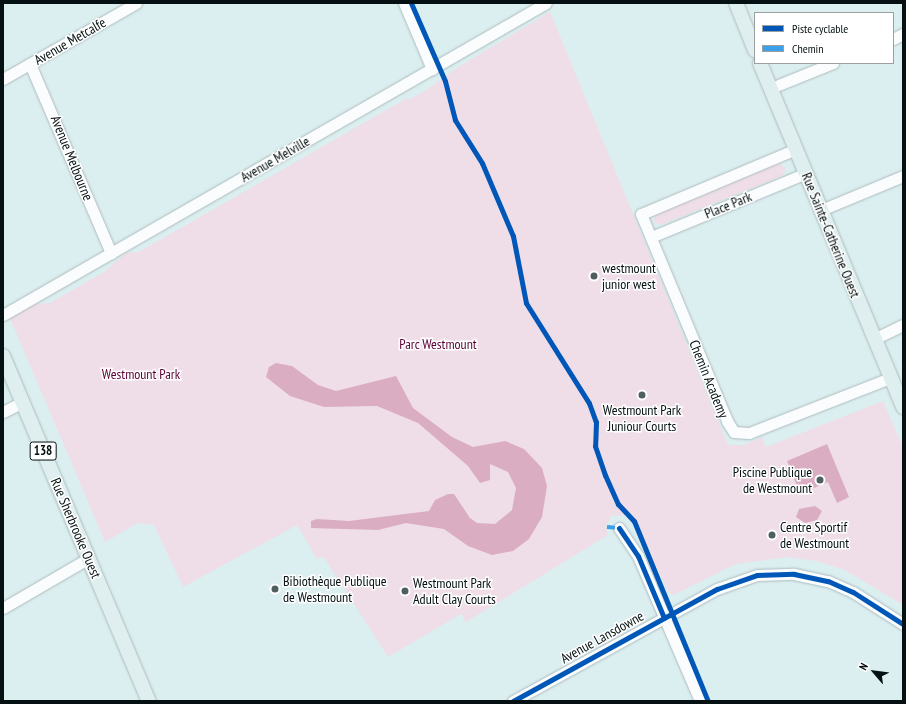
<!DOCTYPE html>
<html>
<head>
<meta charset="utf-8">
<style>
	body { margin:0 }
	#map { position:relative; width:906px; height:704px; overflow:hidden; background:#dbeef0; font-family:"PT Sans Narrow",sans-serif }
	div>[style] { position:absolute }
	.green>* { inset:0; background:#efdee8 }
	.water>* { inset:0; background:#dbadc3 }
	.roads { filter:drop-shadow(0 0 1px #adbcbe) drop-shadow(0 0 1px #adbcbe) }
	.minor>* { height:11px; margin:-5.5px; padding:0 5.5px; transform-origin:5.5px; border-radius:5.5px; background:#fafcfd }
	.major>* { height:14px; margin:-7px; padding:0 7px; transform-origin:7px; border-radius:7px; background:#dfeeef }
	.quiet>* { height:4px; margin-top:-2px; transform-origin:0; background:repeating-linear-gradient(90deg,#3ca1ea 0 8px,transparent 0 12px) }
	.cycleway>* { height:5px; margin:-2.5px; padding:0 2.5px; transform-origin:2.5px; border-radius:2.5px; background:#0057b8 }
	.dots>* { width:11px; height:11px; translate:-50% -50%; box-sizing:border-box; border:2px solid #fff; border-radius:50% }
	span { translate:-50% -50%; white-space:nowrap; text-align:center; line-height:1.15; -webkit-text-stroke:3px #fff; paint-order:stroke }
	.shield-label span { padding:1px 3px; background:#fff; border:1px solid; border-radius:3px; -webkit-text-stroke-width:0 }
	.shield-label { font-size:13px; color:#041011; font-weight:700 }
	.street-label { font-size:14px; color:#041011 }
	.poi-label { font-size:14px; color:#041011 }
	.left { translate:0 -50%; text-align:left }
	.right { translate:-100% -50%; text-align:right }
	.park-label { font-size:14px; color:#5c0236 }
	.frame { position:absolute; inset:0; border:4px solid #041011; pointer-events:none }
	.legend { position:absolute; left:754px; top:12px; width:140px; height:52px; box-sizing:border-box; background:#fff; border:1px solid #9b9fa0; margin:0; padding:5px 7px; list-style:none; font-size:12px; color:#041011 }
	.legend li { display:flex; align-items:center; gap:8px; height:20px }
	.legend b { width:20px; border:1px solid #9b9fa0 }
	.north { position:absolute; left:854px; top:652px; width:40px; height:40px; -webkit-text-stroke:3px #fff; paint-order:stroke; rotate:298deg; font-size:11px; font-weight:700; line-height:16px; text-align:center; color:#041011 }
	.north::after { content:''; display:block; margin:auto; width:14px; height:18px; background:#041011; clip-path:polygon(50% 0,100% 100%,50% 72%,0 100%) }
</style>
</head>
<body>
<div id="map">
	<div class="green">
		<div style="clip-path:polygon(550px 12px,728px 445px,744px 445px,762px 437px,766px 447px,883px 401px,903px 447px,903px 605px,845px 570px,816px 561px,787px 557px,736px 564px,673px 595px,668px 592px,632px 514px,611px 516px,606px 527px,608px 535px,466px 622px,461px 614px,388px 657px,323px 556px,317px 559px,297px 525px,183px 587px,154px 525px,138px 523px,105px 542px,10px 318px,33px 304px,50px 303px,104px 272px,126px 253px,139px 252px,407px 98px,408px 100px,426px 90px,458px 67px)"></div>
		<div style="clip-path:polygon(778px 163px,786px 168px,782px 176px,660px 225px,653px 221px,656px 214px)"></div>
	</div>
	<div class="water">
		<div style="clip-path:polygon(276px 363px,292px 366px,318px 385px,336px 391px,396px 376px,413px 408px,452px 437px,473px 447px,505px 441px,524px 449px,542px 468px,547px 486px,542px 517px,529px 539px,513px 551px,492px 555px,468px 546px,444px 529px,406px 523px,378px 530px,311px 528px,311px 521px,317px 519px,349px 521px,429px 511px,435px 500px,448px 494px,454px 494px,470px 518px,477px 523px,495px 524px,512px 510px,516px 488px,508px 472px,490px 464px,490px 480px,480px 483px,468px 466px,418px 423px,377px 406px,324px 407px,290px 396px,266px 377px,269px 367px)"></div>
		<div style="clip-path:polygon(827px 444px,849px 497px,837px 503px,828px 482px,800px 494px,787px 461px)"></div>
		<div style="clip-path:polygon(815px 506px,822px 511px,817px 520px,805px 523px,796px 517px,799px 509px)"></div>
	</div>
	<div class="roads">
		<div class="minor">
			<div style="left:404px;top:3px;width:72px;rotate:67deg"></div>
			<div style="left:893px;top:39px;width:11px;rotate:-27deg"></div>
			<div style="left:30px;top:64px;width:206px;rotate:66.8deg"></div>
			<div style="left:3px;top:79px;width:153px;rotate:-29.7deg"></div>
			<div style="left:771px;top:88px;width:67px;rotate:-22deg"></div>
			<div style="left:796px;top:149px;width:168px;rotate:157.2deg"></div>
			<div style="left:641px;top:214px;width:224px;rotate:67.4deg"></div>
			<div style="left:727px;top:421px;width:13px;rotate:58deg"></div>
			<div style="left:734px;top:432px;width:15px;rotate:4deg"></div>
			<div style="left:749px;top:433px;width:151px;rotate:-21.3deg"></div>
			<div style="left:821px;top:210px;width:89px;rotate:-22.5deg"></div>
			<div style="left:651px;top:237px;width:168px;rotate:-22.4deg"></div>
			<div style="left:3px;top:315px;width:626px;rotate:-29.88deg"></div>
			<div style="left:874px;top:339px;width:32px;rotate:-26deg"></div>
			<div style="left:3px;top:412px;width:22px;rotate:-27deg"></div>
			<div style="left:619px;top:528px;width:34px;rotate:56deg"></div>
			<div style="left:638px;top:556px;width:158px;rotate:66.8deg"></div>
			<div style="left:3px;top:608px;width:99px;rotate:-30.2deg"></div>
			<div style="left:513px;top:701px;width:233px;rotate:-28.8deg"></div>
			<div style="left:717px;top:589px;width:42px;rotate:-19.3deg"></div>
			<div style="left:757px;top:575px;width:37px;rotate:-2deg"></div>
			<div style="left:794px;top:574px;width:35px;rotate:12deg"></div>
			<div style="left:828px;top:581px;width:27px;rotate:24deg"></div>
			<div style="left:853px;top:592px;width:59px;rotate:32.6deg"></div>
		</div>
		<div class="major">
			<div style="left:736px;top:3px;width:51px;rotate:68deg"></div>
			<div style="left:760px;top:63px;width:373px;rotate:67.4deg"></div>
			<div style="left:3px;top:356px;width:375px;rotate:67.1deg"></div>
		</div>
	</div>
	<div class="quiet">
		<div style="left:607px;top:527px;width:12px;rotate:5deg"></div>
	</div>
	<div class="cycleway">
		<div style="left:411px;top:3px;width:85px;rotate:66.4deg"></div>
		<div style="left:445px;top:81px;width:40px;rotate:75.6deg"></div>
		<div style="left:455px;top:120px;width:51px;rotate:57.9deg"></div>
		<div style="left:482px;top:163px;width:79px;rotate:67deg"></div>
		<div style="left:513px;top:236px;width:68px;rotate:79deg"></div>
		<div style="left:526px;top:303px;width:118px;rotate:57.8deg"></div>
		<div style="left:589px;top:403px;width:20px;rotate:70deg"></div>
		<div style="left:596px;top:422px;width:24px;rotate:92deg"></div>
		<div style="left:595px;top:446px;width:31px;rotate:71deg"></div>
		<div style="left:605px;top:475px;width:32px;rotate:66deg"></div>
		<div style="left:618px;top:504px;width:23px;rotate:47deg"></div>
		<div style="left:634px;top:521px;width:195px;rotate:67.7deg"></div>
		<div style="left:619px;top:528px;width:34px;rotate:56deg"></div>
		<div style="left:638px;top:556px;width:67px;rotate:67.2deg"></div>
		<div style="left:513px;top:701px;width:233px;rotate:-28.8deg"></div>
		<div style="left:717px;top:589px;width:42px;rotate:-19.3deg"></div>
		<div style="left:757px;top:575px;width:37px;rotate:-2deg"></div>
		<div style="left:794px;top:574px;width:35px;rotate:12deg"></div>
		<div style="left:828px;top:581px;width:27px;rotate:24deg"></div>
		<div style="left:853px;top:592px;width:59px;rotate:32.6deg"></div>
	</div>
	<div class="dots">
		<div style="left:594px;top:276px;background:#4f5e5f"></div>
		<div style="left:642px;top:395px;background:#4f5e5f"></div>
		<div style="left:820px;top:480px;background:#4f5e5f"></div>
		<div style="left:772px;top:535px;background:#4f5e5f"></div>
		<div style="left:275px;top:589px;background:#4f5e5f"></div>
		<div style="left:405px;top:591px;background:#4f5e5f"></div>
	</div>
	<div class="shield-label">
		<span style="left:43px;top:451px">138</span>
	</div>
	<div class="street-label">
		<span style="left:70px;top:41px;rotate:-30deg">Avenue Metcalfe</span>
		<span style="left:72px;top:158px;rotate:68deg">Avenue Melbourne</span>
		<span style="left:275px;top:159px;rotate:-30deg">Avenue Melville</span>
		<span style="left:728px;top:205px;rotate:-22deg">Place Park</span>
		<span style="left:831px;top:235px;rotate:68deg">Rue Sainte-Catherine Ouest</span>
		<span style="left:709px;top:379px;rotate:68deg">Chemin Academy</span>
		<span style="left:76px;top:528px;rotate:67deg">Rue Sherbrooke Ouest</span>
		<span style="left:602px;top:637px;rotate:-29deg">Avenue Lansdowne</span>
	</div>
	<div class="poi-label">
		<span class="left" style="left:602px;top:276px">westmount<br>junior west</span>
		<span style="left:642px;top:418px">Westmount Park<br>Juniour Courts</span>
		<span class="right" style="left:812px;top:480px">Piscine Publique<br>de Westmount</span>
		<span class="left" style="left:780px;top:535px">Centre Sportif<br>de Westmount</span>
		<span class="left" style="left:283px;top:589px">Bibiothèque Publique<br>de Westmount</span>
		<span class="left" style="left:413px;top:591px">Westmount Park<br>Adult Clay Courts</span>
	</div>
	<div class="park-label">
		<span style="left:438px;top:344px">Parc Westmount</span>
		<span style="left:141px;top:374px">Westmount Park</span>
	</div>
	<div class="frame"></div>
	<ul class="legend">
	<li><b style="height:5px;background:#0057b8"></b>Piste cyclable</li>
	<li><b style="height:5px;background:#3ca1ea"></b>Chemin</li>
	</ul>
	<div class="north">N</div>
</div>
</body>
</html>
